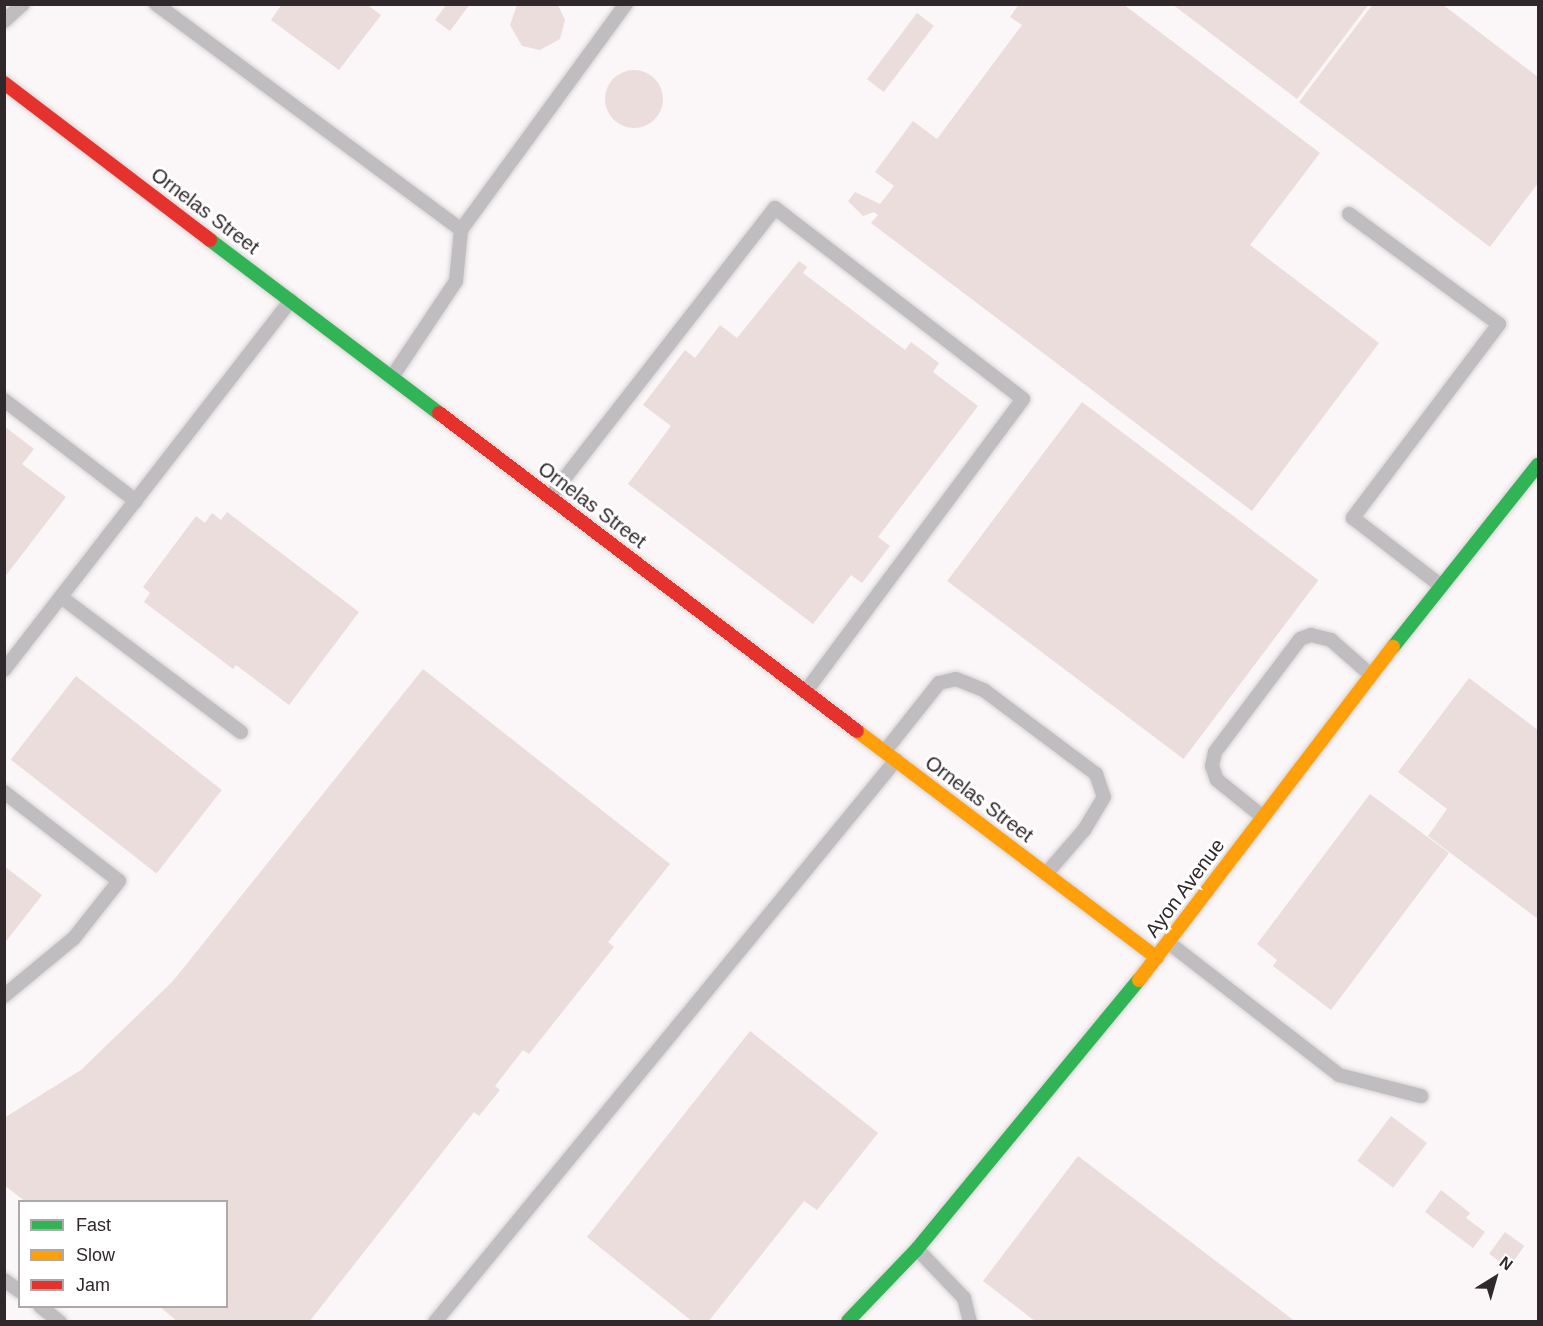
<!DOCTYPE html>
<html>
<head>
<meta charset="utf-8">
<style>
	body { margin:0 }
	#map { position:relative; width:1543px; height:1326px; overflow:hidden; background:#fbf6f7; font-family:Helvetica,sans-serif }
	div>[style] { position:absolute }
	.building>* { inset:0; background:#ebdddb; transform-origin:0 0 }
	.round { border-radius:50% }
	.roads { filter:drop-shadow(0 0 2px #d6d2d3) drop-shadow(0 0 2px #d6d2d3) }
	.lane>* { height:14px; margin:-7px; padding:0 7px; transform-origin:7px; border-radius:7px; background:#c0bdc0 }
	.fast>* { height:14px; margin:-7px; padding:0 7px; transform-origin:7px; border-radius:7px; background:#30b455 }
	.slow>* { height:14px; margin:-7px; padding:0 7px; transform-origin:7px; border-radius:7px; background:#ff9f0a }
	.jam>* { height:14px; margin:-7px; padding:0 7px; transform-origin:7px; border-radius:7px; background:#e5322d }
	span { translate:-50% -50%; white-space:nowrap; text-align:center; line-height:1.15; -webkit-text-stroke:6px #fff; paint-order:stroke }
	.street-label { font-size:20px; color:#31282b }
	.frame { position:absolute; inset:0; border:6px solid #31282b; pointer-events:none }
	.legend { position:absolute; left:18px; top:1200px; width:210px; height:108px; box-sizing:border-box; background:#fff; border:2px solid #ada9aa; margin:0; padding:8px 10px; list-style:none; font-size:18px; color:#31282b }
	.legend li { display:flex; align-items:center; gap:12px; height:30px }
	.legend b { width:30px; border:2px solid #ada9aa }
	.north { position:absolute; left:1465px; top:1248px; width:60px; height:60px; -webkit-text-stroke:4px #fff; paint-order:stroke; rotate:37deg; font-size:16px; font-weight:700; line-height:24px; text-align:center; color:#31282b }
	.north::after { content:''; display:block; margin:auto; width:21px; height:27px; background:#31282b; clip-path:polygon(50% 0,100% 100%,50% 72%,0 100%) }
</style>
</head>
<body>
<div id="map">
	<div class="building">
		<div style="clip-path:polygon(282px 4px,366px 4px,381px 15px,339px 70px,271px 20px)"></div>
		<div style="clip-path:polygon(447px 4px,470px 4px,450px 31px,435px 20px)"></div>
		<div style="clip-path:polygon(1019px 4px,1123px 4px,1320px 153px,1250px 245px,1379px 343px,1252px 511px,871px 223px,878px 215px,874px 212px,863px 216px,848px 201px,855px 192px,880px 204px,894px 186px,875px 172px,913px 121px,937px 139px,1022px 25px,1010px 17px)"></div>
		<div style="clip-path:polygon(1172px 4px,1369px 4px,1297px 99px)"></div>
		<div style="clip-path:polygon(1373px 4px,1442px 4px,1538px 77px,1538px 183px,1490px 247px,1299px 102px)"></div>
		<div style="clip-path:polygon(517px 5px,558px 5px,565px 20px,560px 39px,540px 50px,522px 46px,510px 25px)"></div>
		<div style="left:917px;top:13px;width:21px;height:83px;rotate:37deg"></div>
		<div class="round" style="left:605px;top:70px;width:58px;height:58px"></div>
		<div style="clip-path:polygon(799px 261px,807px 267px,803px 273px,905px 350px,911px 342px,939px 363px,933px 372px,978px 406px,878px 537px,890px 546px,862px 583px,851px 575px,813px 624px,628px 484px,671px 426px,643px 405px,685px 350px,695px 358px,720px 325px,737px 338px)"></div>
		<div style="left:1082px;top:402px;width:296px;height:224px;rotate:37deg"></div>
		<div style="clip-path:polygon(4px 426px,34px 449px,22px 464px,66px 497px,4px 578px)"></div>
		<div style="clip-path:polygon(227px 512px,359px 612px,289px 705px,236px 665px,233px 669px,144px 602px,150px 593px,143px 587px,196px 516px,205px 523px,212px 513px,221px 520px)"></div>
		<div style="clip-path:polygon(423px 669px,670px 864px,608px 942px,614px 947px,529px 1054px,523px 1050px,495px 1086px,500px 1090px,479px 1116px,474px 1112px,309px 1322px,178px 1322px,159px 1306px,226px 1306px,226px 1202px,26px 1202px,4px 1185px,4px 1118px,81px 1070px,173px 981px)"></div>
		<div style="left:76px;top:676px;width:185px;height:106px;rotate:38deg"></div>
		<div style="clip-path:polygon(1469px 678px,1538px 730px,1538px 919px,1428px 836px,1447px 809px,1398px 772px)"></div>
		<div style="clip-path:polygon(1370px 794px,1449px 853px,1331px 1010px,1273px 966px,1277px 960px,1257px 944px)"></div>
		<div style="clip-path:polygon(4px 866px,42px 895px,4px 944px)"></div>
		<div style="clip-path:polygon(750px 1031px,878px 1133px,817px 1210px,804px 1201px,708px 1322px,693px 1322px,587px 1237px)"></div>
		<div style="left:1391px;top:1116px;width:45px;height:56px;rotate:37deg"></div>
		<div style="clip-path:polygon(1078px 1156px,1296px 1322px,1036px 1322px,983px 1281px)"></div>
		<div style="clip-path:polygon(1441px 1190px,1470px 1213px,1466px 1218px,1485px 1232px,1473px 1248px,1425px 1212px)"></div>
		<div style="left:1505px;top:1232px;width:24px;height:27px;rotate:36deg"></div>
	</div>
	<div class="roads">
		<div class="lane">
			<div style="left:156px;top:4px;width:380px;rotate:36.5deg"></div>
			<div style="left:4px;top:21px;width:25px;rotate:-42deg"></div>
			<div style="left:1349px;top:214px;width:186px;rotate:36.3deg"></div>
			<div style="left:1499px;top:324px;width:243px;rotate:127deg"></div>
			<div style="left:1353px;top:518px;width:110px;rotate:37.6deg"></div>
			<div style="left:392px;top:377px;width:115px;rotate:-56.3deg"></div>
			<div style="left:456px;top:281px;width:51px;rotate:-84.4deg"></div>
			<div style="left:461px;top:230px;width:280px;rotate:-53.9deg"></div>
			<div style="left:4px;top:400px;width:166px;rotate:37.4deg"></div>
			<div style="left:550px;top:497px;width:366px;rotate:-52.1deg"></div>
			<div style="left:775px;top:208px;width:313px;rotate:37.6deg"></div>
			<div style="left:1023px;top:399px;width:364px;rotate:126.6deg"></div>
			<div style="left:61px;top:597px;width:225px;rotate:36.9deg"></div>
			<div style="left:4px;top:670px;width:468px;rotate:-52.2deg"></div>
			<div style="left:885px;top:751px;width:87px;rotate:-51.5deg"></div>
			<div style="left:939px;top:683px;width:17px;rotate:-13deg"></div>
			<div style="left:956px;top:679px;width:31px;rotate:22deg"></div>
			<div style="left:985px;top:691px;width:139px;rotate:36.8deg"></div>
			<div style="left:1096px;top:774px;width:24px;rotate:71deg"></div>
			<div style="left:1104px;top:797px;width:39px;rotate:121deg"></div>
			<div style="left:1084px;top:830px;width:58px;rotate:130.8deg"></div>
			<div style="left:4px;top:792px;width:145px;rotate:37.7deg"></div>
			<div style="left:119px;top:881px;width:73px;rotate:128.3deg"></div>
			<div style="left:74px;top:938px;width:91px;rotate:140.4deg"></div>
			<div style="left:1263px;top:817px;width:59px;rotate:-141.2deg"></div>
			<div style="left:1217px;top:780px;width:15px;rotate:-110deg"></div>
			<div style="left:1212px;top:766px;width:14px;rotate:-78deg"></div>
			<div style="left:1215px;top:752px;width:141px;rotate:-53deg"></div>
			<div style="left:1300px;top:639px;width:12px;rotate:-20deg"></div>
			<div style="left:1311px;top:635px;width:21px;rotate:14deg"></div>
			<div style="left:1331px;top:640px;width:53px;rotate:41.2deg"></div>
			<div style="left:1169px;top:943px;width:215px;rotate:37.8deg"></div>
			<div style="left:1339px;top:1075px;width:85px;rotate:14.4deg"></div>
			<div style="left:917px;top:1249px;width:68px;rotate:46.2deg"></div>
			<div style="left:964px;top:1298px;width:25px;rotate:76deg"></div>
			<div style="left:4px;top:1280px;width:19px;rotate:35deg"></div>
			<div style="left:40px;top:1306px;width:26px;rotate:39deg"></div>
			<div style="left:435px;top:1322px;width:727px;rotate:-50.64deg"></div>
		</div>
		<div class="fast">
			<div style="left:210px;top:240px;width:287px;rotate:37.1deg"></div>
			<div style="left:1393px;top:647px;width:233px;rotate:-51.5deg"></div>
			<div style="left:848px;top:1321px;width:100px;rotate:-46.2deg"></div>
			<div style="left:917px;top:1249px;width:349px;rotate:-50.5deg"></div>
		</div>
		<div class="slow">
			<div style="left:857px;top:731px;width:376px;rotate:37.1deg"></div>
			<div style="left:1139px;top:980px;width:419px;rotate:-52.7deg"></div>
		</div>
		<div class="jam">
			<div style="left:4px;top:83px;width:259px;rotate:37.3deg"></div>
			<div style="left:439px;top:413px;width:525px;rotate:37.26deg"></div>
		</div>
	</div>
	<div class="street-label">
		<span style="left:205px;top:211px;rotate:37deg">Ornelas Street</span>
		<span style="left:592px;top:505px;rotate:37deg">Ornelas Street</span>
		<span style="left:979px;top:799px;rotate:37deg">Ornelas Street</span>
		<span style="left:1185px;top:888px;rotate:-53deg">Ayon Avenue</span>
	</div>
	<div class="frame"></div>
	<ul class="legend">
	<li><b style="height:8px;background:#30b455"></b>Fast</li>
	<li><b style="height:8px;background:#ff9f0a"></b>Slow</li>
	<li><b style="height:8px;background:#e5322d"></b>Jam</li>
	</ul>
	<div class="north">N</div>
</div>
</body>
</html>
